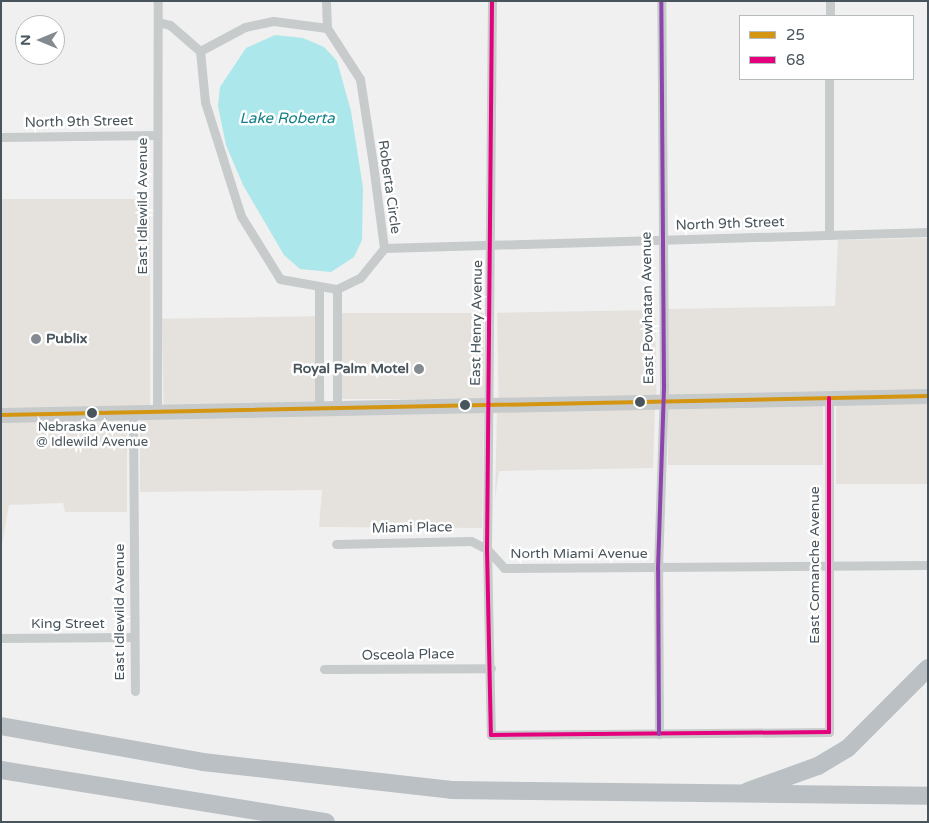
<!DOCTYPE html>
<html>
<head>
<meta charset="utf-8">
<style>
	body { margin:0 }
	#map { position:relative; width:929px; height:823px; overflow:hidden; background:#f0f0f0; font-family:"Varela Round",sans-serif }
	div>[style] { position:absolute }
	.commercial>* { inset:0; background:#e5e2de; transform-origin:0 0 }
	.water>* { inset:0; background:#abe7eb }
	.street>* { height:9px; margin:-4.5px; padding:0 4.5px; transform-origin:4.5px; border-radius:4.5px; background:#c7cbcc }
	.primary>* { height:15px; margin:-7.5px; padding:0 7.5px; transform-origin:7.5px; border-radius:7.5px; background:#c6cacb }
	.highway>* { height:18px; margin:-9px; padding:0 9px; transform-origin:9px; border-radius:9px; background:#bac0c3 }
	.bus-1>* { height:4px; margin:-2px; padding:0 2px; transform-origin:2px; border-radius:2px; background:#d49612 }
	.bus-2>* { height:4px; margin:-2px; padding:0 2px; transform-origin:2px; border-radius:2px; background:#e5007d }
	.bus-3>* { height:4px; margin:-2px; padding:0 2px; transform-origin:2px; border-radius:2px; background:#8e44ad }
	.dots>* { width:14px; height:14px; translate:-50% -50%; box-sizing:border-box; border:2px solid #fff; border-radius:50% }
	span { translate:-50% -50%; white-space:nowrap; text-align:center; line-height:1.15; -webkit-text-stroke:5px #fff; paint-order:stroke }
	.bus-label { font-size:13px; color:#48555c }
	.street-label { font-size:14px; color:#48555c }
	.poi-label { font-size:14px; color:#48555c; font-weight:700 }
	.left { translate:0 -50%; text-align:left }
	.right { translate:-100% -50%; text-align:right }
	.water-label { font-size:15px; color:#127f87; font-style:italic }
	.frame { position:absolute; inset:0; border:2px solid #48555c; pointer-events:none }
	.legend { position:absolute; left:739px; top:15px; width:175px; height:65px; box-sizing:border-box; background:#fff; border:1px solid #b6bbbe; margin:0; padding:6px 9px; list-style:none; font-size:15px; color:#48555c }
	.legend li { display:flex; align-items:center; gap:10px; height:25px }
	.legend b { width:25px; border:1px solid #b6bbbe }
	.north { position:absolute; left:15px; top:15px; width:50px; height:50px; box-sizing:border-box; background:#fff; border:1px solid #b6bbbe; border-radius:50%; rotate:270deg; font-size:14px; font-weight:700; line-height:20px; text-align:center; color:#48555c }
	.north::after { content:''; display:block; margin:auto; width:18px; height:22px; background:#838b90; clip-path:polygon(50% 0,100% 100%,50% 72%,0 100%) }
</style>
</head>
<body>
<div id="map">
	<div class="commercial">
		<div style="left:1px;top:199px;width:149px;height:210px"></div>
		<div style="clip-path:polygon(928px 238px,928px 390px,669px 396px,668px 309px,835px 306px,838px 240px)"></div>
		<div style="left:655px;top:310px;width:86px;height:158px;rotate:89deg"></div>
		<div style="left:484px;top:313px;width:86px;height:148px;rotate:90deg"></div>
		<div style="left:323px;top:316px;width:87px;height:161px;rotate:89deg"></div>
		<div style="left:928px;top:401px;width:83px;height:92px;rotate:90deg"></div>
		<div style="left:823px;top:404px;width:61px;height:155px;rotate:90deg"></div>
		<div style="clip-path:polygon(655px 407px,653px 468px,499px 471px,495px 499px,497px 410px)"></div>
		<div style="clip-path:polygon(484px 410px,482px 528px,319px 527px,322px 490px,140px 492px,140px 418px)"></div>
		<div style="clip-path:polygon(127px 418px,127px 512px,65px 512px,63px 503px,9px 505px,1px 550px,1px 421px)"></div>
	</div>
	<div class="water">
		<div style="clip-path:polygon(275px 35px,303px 38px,324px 47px,337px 61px,351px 111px,363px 188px,362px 240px,354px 257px,331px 272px,300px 269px,284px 255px,243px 185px,226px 145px,218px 106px,220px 87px,246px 48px)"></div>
	</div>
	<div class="street">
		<div style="left:326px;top:1px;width:27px;rotate:88deg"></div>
		<div style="left:492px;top:1px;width:548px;rotate:90.52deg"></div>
		<div style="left:487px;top:549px;width:186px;rotate:88.8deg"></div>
		<div style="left:491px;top:735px;width:338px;rotate:-0.5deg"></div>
		<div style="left:829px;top:732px;width:334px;rotate:-90deg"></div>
		<div style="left:830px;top:16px;width:15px;rotate:-90deg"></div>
		<div style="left:158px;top:22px;width:12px;rotate:14deg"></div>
		<div style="left:170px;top:25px;width:40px;rotate:41deg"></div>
		<div style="left:200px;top:51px;width:51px;rotate:84.4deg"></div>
		<div style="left:205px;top:102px;width:120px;rotate:72.5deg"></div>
		<div style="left:241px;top:216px;width:74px;rotate:58.2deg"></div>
		<div style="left:280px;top:279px;width:58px;rotate:10deg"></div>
		<div style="left:337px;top:289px;width:25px;rotate:-26deg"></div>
		<div style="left:360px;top:278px;width:38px;rotate:-51deg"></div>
		<div style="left:384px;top:248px;width:85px;rotate:-97.5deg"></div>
		<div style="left:373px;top:164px;width:86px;rotate:-98.7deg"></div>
		<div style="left:360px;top:79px;width:61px;rotate:-122.9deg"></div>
		<div style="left:327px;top:28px;width:54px;rotate:-172.6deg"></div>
		<div style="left:273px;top:21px;width:29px;rotate:168deg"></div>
		<div style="left:245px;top:27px;width:51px;rotate:151.9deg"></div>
		<div style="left:1px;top:137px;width:156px;rotate:-0.7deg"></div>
		<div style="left:829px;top:234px;width:155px;rotate:-90deg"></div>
		<div style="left:384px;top:248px;width:544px;rotate:-1.68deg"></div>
		<div style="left:319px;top:289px;width:120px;rotate:90deg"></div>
		<div style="left:337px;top:289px;width:120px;rotate:90deg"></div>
		<div style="left:133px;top:412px;width:279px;rotate:89.6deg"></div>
		<div style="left:157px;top:412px;width:411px;rotate:-89.9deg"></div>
		<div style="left:336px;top:544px;width:135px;rotate:-1.3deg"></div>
		<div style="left:471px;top:541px;width:18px;rotate:27deg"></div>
		<div style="left:487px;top:549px;width:25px;rotate:48deg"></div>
		<div style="left:504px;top:568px;width:424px;rotate:-0.4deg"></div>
		<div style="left:1px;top:638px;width:133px;rotate:-0.4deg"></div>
		<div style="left:324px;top:669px;width:167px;rotate:-0.3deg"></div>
		<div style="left:659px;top:734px;width:165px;rotate:-90.3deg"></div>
		<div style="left:658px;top:569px;width:184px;rotate:-88.1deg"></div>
		<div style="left:664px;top:385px;width:384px;rotate:-90.4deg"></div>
	</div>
	<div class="primary">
		<div style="left:1px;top:415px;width:927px;rotate:-1.17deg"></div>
	</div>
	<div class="highway">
		<div style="left:1px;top:726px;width:205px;rotate:10.1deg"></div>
		<div style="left:203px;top:762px;width:250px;rotate:6.4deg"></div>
		<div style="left:451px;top:790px;width:477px;rotate:0.7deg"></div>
		<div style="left:1px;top:770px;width:329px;rotate:9.1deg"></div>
		<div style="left:748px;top:791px;width:74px;rotate:-19.7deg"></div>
		<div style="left:818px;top:766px;width:35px;rotate:-31deg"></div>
		<div style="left:848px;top:748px;width:113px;rotate:-45deg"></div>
	</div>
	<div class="bus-1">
		<div style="left:1px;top:415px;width:927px;rotate:-1.17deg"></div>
	</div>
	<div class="bus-2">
		<div style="left:492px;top:1px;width:548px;rotate:90.52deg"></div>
		<div style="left:487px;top:549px;width:186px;rotate:88.8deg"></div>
		<div style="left:491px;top:735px;width:338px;rotate:-0.5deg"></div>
		<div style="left:829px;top:732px;width:334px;rotate:-90deg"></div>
	</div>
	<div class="bus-3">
		<div style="left:659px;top:734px;width:165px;rotate:-90.3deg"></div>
		<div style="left:658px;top:569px;width:184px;rotate:-88.1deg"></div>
		<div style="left:664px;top:385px;width:384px;rotate:-90.4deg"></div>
	</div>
	<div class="dots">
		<div style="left:36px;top:339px;background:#838b90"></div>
		<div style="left:419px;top:369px;background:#838b90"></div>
		<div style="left:640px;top:402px;background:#48555c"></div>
		<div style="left:465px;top:405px;background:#48555c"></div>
		<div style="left:92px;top:413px;background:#48555c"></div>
	</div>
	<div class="bus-label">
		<span style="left:92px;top:435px">Nebraska Avenue<br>@ Idlewild Avenue</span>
	</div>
	<div class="street-label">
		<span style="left:79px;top:122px;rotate:-1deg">North 9th Street</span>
		<span style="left:389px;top:187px;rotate:82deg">Roberta Circle</span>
		<span style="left:143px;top:206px;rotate:-90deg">East Idlewild Avenue</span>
		<span style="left:730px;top:224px;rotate:-2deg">North 9th Street</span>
		<span style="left:648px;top:308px;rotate:-91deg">East Powhatan Avenue</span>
		<span style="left:477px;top:323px;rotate:-89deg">East Henry Avenue</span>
		<span style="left:412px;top:528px;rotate:-1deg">Miami Place</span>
		<span style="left:579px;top:554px">North Miami Avenue</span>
		<span style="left:815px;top:565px;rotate:-90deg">East Comanche Avenue</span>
		<span style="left:120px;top:612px;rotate:-90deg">East Idlewild Avenue</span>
		<span style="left:68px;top:624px">King Street</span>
		<span style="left:408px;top:655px;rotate:-1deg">Osceola Place</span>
	</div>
	<div class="poi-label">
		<span class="left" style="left:46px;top:339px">Publix</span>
		<span class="right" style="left:409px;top:369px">Royal Palm Motel</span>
	</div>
	<div class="water-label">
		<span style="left:287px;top:119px">Lake Roberta</span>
	</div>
	<div class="frame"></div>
	<ul class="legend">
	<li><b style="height:6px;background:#d49612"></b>25</li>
	<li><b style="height:6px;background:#e5007d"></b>68</li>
	</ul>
	<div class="north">N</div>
</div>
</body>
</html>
